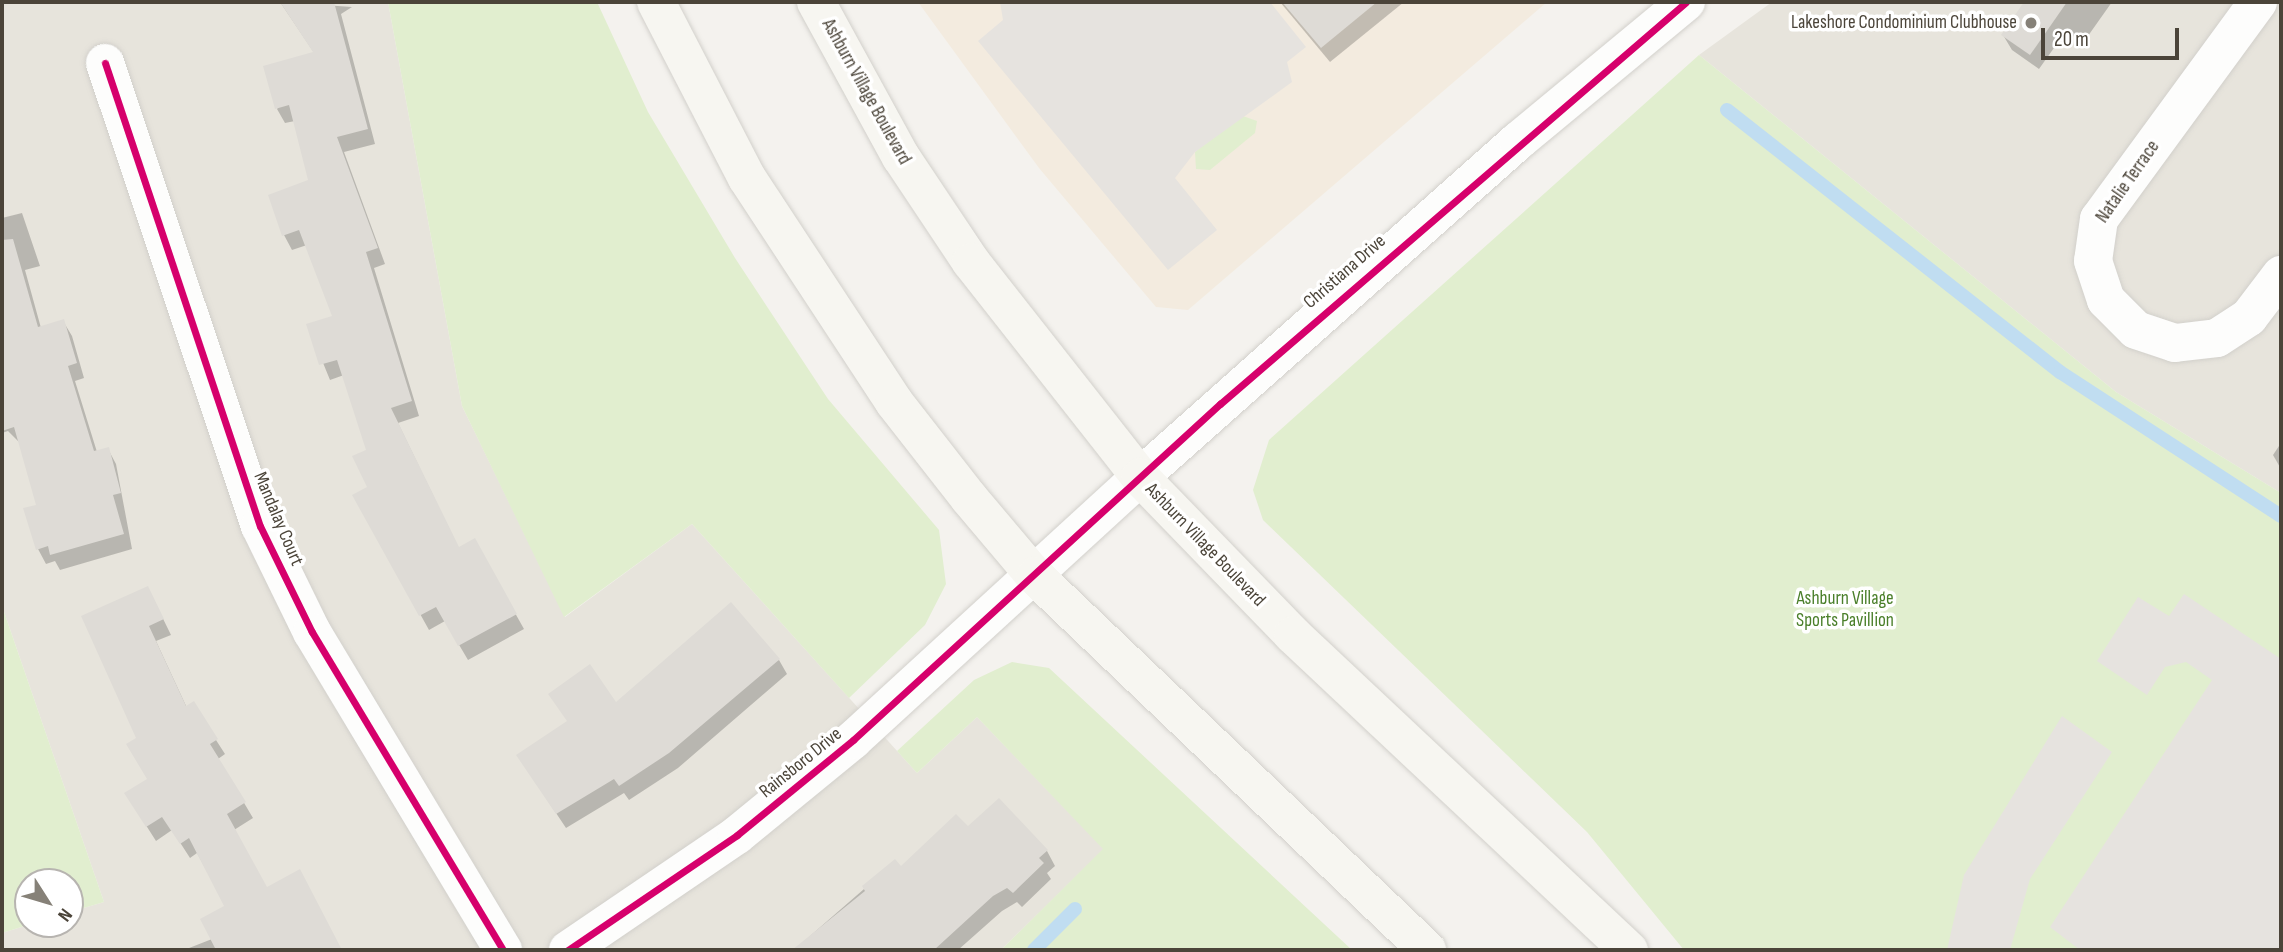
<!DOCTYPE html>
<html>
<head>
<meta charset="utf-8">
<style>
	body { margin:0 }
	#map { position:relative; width:2283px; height:952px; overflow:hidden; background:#f4f2ee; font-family:"Sofia Sans Condensed",sans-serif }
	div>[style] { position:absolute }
	.residential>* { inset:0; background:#e7e4dc }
	.commercial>* { inset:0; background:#f3ebdf }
	.green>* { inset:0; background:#e1eecf }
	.parking>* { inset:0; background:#e6e3df }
	.shadow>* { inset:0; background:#0003 }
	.stream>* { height:14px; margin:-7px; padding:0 7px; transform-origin:7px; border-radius:7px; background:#c0ddf1 }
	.building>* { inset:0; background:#dedbd6 }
	.roads { filter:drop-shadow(0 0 2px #d2d0cb) drop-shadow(0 0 2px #d2d0cb) }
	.minor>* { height:38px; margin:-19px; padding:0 19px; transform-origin:19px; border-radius:19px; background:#fdfdfc }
	.tertiary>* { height:38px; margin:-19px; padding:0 19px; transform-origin:19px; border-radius:19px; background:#fdfdfc }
	.secondary>* { height:38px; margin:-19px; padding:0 19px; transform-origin:19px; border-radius:19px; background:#f7f6f1 }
	.cycleway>* { height:7px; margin:-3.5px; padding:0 3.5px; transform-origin:3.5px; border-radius:3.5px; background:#d6006c }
	.dots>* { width:19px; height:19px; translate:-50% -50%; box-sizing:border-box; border:4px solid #fff; border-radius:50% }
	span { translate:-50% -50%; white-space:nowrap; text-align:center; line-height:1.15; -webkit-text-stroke:7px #fff; paint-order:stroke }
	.poi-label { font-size:19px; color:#4b4439 }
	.right { translate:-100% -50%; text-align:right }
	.street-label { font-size:19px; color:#4b4439 }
	.park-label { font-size:19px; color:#4a7f2a }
	.frame { position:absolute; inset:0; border:4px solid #4b4439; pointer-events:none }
	.north { position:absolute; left:14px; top:868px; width:70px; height:70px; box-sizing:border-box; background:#fff; border:2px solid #b7b4b0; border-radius:50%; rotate:127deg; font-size:19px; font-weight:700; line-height:28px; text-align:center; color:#4b4439 }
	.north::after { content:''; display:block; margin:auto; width:24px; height:32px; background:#868178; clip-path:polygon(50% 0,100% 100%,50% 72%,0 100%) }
	.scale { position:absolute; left:2041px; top:28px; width:138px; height:32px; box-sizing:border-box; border:4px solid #4b4439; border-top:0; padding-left:9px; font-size:21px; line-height:24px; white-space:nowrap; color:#4b4439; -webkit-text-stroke:5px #fff; paint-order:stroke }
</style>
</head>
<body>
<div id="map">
	<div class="residential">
		<div style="clip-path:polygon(2px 2px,388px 2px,462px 406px,565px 617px,692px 524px,917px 773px,977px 717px,1104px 849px,1001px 950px,2px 950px,2px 933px,31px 924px,70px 924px,70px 912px,104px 902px,2px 606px)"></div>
		<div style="clip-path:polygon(1772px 2px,2281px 2px,2281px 493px,2116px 392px,1699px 55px)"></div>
	</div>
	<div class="commercial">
		<div style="clip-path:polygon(918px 2px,1547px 2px,1188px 310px,1156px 307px,1039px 168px)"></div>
	</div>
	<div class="green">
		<div style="clip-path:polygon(388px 2px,597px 2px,648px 112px,735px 258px,828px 399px,939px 530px,946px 584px,925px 625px,849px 698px,692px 524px,564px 617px,462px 406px)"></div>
		<div style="clip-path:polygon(1699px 55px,2116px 392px,2281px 493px,2281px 950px,1684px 950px,1587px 832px,1263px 520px,1253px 490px,1269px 440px)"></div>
		<div style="clip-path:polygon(1240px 115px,1257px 121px,1255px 133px,1210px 170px,1196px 169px,1195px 152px)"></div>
		<div style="clip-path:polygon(2px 606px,104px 902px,70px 912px,70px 882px,28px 882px,31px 924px,2px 933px)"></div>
		<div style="clip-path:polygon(1012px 662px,1049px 668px,1352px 950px,1001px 950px,1103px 849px,977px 717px,917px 773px,897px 751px,974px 680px)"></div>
	</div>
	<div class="parking">
		<div style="clip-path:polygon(1000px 2px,1270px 2px,1306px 47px,1287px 62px,1292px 82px,1195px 152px,1175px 178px,1217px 230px,1168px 270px,978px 41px,1003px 20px)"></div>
		<div style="clip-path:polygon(2184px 594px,2281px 659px,2281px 950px,2080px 950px,2050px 927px,2212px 680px,2186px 662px,2165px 667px,2147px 695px,2097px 661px,2138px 597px,2169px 616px)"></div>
		<div style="clip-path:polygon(2062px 716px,2112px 752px,2030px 879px,2010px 950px,1947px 950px,1964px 875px)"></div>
	</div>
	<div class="shadow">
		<div style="clip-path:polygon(280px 2px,352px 7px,341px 14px,375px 144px,344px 152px,385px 264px,374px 268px,419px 416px,398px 423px,459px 549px,474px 540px,524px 629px,468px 660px,445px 621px,429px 630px,354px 495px,369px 488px,368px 451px,344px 375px,330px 380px,308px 326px,334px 317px,307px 245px,292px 250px,284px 235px,310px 181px,295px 121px,285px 123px,277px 109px,315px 54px)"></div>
		<div style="clip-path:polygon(1280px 2px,1404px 2px,1330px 62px)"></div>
		<div style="clip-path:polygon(2026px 2px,2112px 2px,2083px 43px,2066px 31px,2039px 69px,2012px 50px,2003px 35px)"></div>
		<div style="clip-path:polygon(22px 213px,40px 266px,25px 270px,41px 328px,63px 321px,72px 336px,84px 378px,75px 381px,97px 452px,108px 449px,116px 464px,132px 549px,60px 570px,55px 561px,46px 564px,38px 549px,38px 506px,20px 443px,8px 431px,2px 433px,2px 218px)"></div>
		<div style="clip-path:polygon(2281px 443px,2281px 469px,2273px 455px)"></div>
		<div style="clip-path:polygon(148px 588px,171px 635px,156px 641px,187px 708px,216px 740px,225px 754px,218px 759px,253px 818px,234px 830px,266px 889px,308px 887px,341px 950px,184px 950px,212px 939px,227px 907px,197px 853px,190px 858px,172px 830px,156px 841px,135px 808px,149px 779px,138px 739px)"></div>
		<div style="clip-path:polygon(779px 660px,787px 674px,678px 768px,629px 800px,624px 793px,566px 828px,518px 756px,568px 722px,615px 705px)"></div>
		<div style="clip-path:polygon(968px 829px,1047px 851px,1055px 866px,1047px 873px,1051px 879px,1022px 907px,1017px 902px,1002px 911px,958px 950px,794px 950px,895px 862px,900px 869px)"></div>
	</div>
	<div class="stream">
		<div style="left:1727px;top:110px;width:424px;rotate:38.2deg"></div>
		<div style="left:2060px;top:372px;width:264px;rotate:33.1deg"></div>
		<div style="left:1034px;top:950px;width:58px;rotate:-45deg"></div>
	</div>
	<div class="building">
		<div style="clip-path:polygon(280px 2px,334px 2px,368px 129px,337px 137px,378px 248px,366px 252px,412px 401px,391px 408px,459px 547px,475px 538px,517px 614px,458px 646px,436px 607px,419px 616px,352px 495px,367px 487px,352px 456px,366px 450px,337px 360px,319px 365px,306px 324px,332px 316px,299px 230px,282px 236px,268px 195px,308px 180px,289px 105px,275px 109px,263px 66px,313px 52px)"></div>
		<div style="clip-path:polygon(1282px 2px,1377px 2px,1321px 48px)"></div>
		<div style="clip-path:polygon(2024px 2px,2067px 2px,2030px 55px,2001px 35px)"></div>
		<div style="clip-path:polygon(13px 239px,38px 327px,64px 319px,77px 363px,68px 366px,94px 451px,109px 447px,121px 493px,113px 495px,124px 534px,50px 555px,48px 546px,36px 550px,23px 508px,36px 505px,14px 427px,2px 431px,2px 240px)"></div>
		<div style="clip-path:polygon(148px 586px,164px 619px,149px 626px,186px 706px,194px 701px,218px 739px,210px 744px,246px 802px,227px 814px,267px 887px,300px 869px,342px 950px,216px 950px,200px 919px,224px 906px,189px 838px,180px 844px,162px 817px,146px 827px,124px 793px,147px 779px,126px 744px,136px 738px,81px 616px)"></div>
		<div style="clip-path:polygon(731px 602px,780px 659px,669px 753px,619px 786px,614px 779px,556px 814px,516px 755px,567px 721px,548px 694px,590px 664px,616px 702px)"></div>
		<div style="clip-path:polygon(999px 798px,1048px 850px,1039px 858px,1044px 863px,1013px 893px,1007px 888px,993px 896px,934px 950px,792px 950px,865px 891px,862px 886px,895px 859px,901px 866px,956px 814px,968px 826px)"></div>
	</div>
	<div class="roads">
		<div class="minor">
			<div style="left:2258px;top:2px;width:269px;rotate:126.2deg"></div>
			<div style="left:2099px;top:219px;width:42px;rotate:98.1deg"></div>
			<div style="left:2093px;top:261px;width:41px;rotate:71.6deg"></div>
			<div style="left:2106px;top:300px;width:42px;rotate:45deg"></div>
			<div style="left:2136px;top:330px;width:41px;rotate:18.4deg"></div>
			<div style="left:2175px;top:343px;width:42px;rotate:-6.8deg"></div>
			<div style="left:2217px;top:338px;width:38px;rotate:-33deg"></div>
			<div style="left:2249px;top:317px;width:53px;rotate:-52.7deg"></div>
			<div style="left:105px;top:63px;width:488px;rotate:71.5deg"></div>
			<div style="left:260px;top:526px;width:118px;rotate:63.9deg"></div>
			<div style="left:312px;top:632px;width:371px;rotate:59deg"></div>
			<div style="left:568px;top:950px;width:204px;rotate:-34.2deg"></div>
			<div style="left:737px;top:835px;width:150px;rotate:-39.3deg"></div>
			<div style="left:853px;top:740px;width:389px;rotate:-42.5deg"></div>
		</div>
		<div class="tertiary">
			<div style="left:1140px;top:477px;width:506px;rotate:-41.63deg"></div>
			<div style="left:1518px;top:141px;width:218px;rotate:-39.6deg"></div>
		</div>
		<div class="secondary">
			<div style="left:656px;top:2px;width:198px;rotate:62.7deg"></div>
			<div style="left:747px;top:178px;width:268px;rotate:56.7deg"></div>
			<div style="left:894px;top:402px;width:122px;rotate:52deg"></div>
			<div style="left:969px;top:498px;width:102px;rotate:49.8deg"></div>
			<div style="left:1035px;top:576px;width:542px;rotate:43.65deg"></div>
			<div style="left:816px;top:2px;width:177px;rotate:61.3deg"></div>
			<div style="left:901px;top:157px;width:126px;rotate:56.3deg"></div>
			<div style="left:971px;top:262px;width:273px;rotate:51.8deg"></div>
			<div style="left:1140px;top:477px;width:220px;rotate:45.9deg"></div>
			<div style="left:1293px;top:635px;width:461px;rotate:43.2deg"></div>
		</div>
	</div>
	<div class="cycleway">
		<div style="left:105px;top:63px;width:488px;rotate:71.5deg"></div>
		<div style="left:260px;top:526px;width:118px;rotate:63.9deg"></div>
		<div style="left:312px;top:632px;width:371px;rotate:59deg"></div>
		<div style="left:568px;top:950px;width:204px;rotate:-34.2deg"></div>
		<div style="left:737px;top:835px;width:150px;rotate:-39.3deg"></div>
		<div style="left:853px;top:740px;width:498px;rotate:-42.5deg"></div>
		<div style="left:1220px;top:404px;width:615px;rotate:-40.78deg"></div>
	</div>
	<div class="dots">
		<div style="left:2031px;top:23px;background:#868178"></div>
	</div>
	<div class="poi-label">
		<span class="right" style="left:2017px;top:23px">Lakeshore Condominium Clubhouse</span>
	</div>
	<div class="street-label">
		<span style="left:866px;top:92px;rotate:61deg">Ashburn Village Boulevard</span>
		<span style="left:2128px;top:182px;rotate:-55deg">Natalie Terrace</span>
		<span style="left:1345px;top:272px;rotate:-41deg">Christiana Drive</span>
		<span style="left:278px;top:519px;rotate:67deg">Mandalay Court</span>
		<span style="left:1205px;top:545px;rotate:46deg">Ashburn Village Boulevard</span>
		<span style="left:801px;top:763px;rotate:-39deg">Rainsboro Drive</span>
	</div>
	<div class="park-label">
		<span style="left:1845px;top:610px">Ashburn Village<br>Sports Pavillion</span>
	</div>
	<div class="frame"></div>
	<div class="north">N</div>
	<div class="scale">20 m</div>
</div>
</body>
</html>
